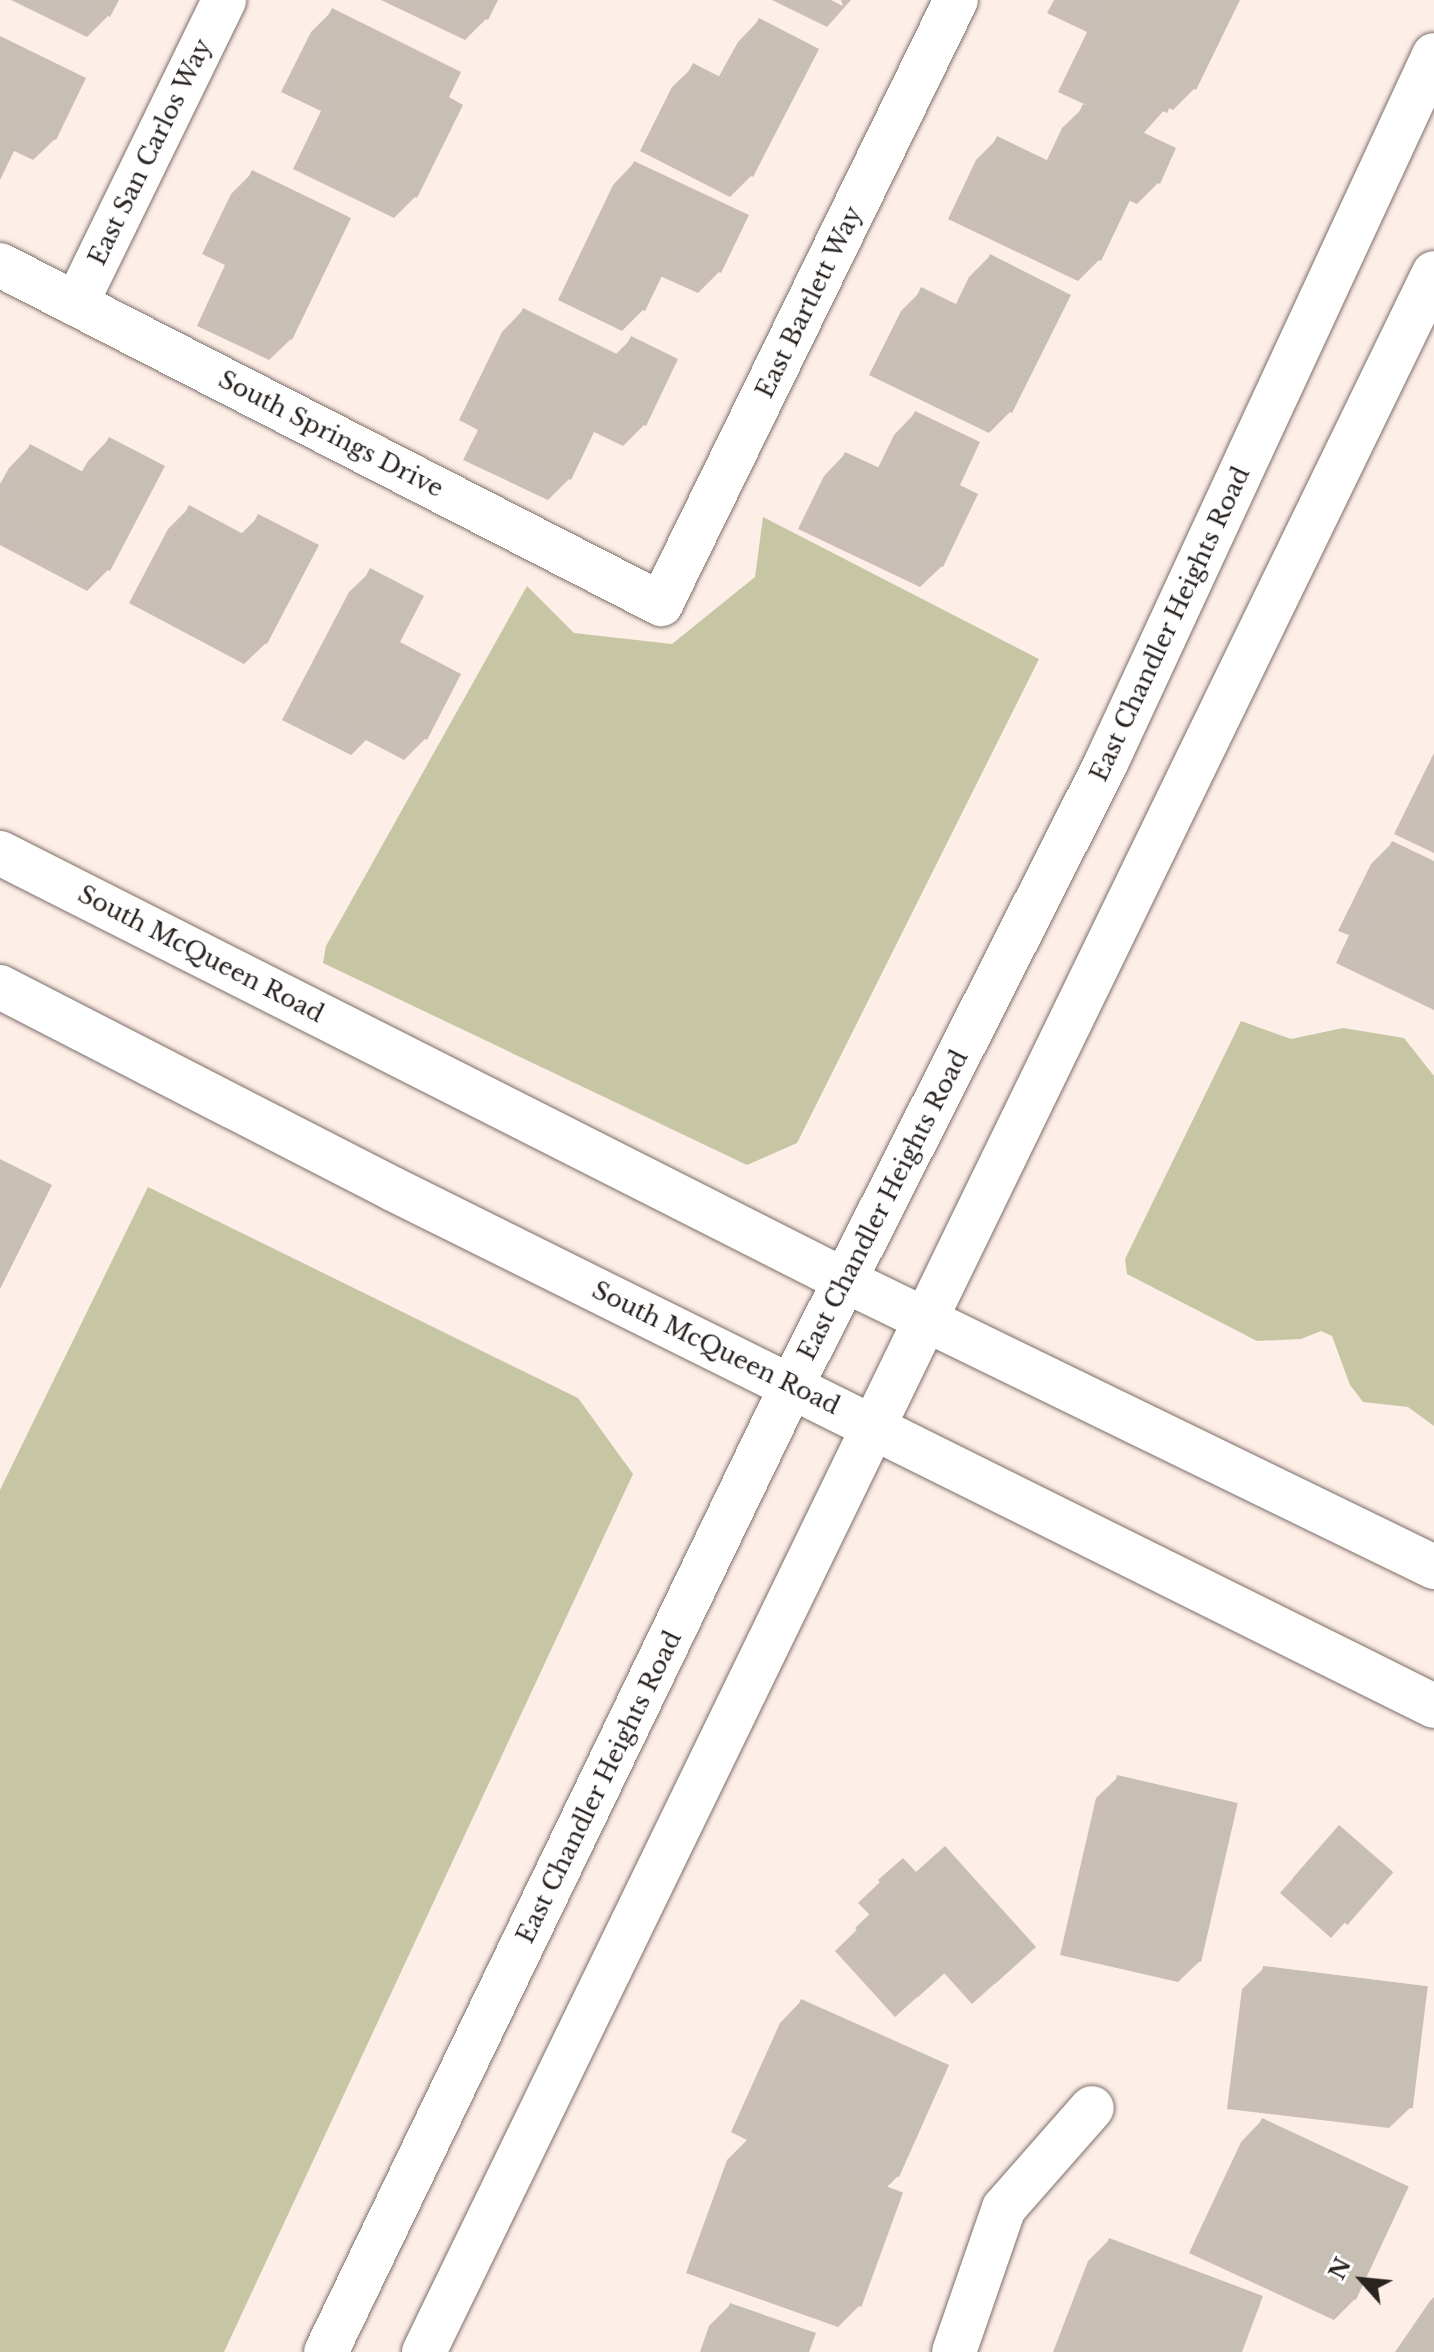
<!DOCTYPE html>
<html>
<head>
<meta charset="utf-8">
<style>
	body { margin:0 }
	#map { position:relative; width:1434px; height:2352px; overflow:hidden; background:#fdeee7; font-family:"Libre Baskerville",serif }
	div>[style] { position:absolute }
	.green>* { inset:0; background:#c6c6a4 }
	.shadow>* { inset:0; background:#0003 }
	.building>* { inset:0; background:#c7bfb3; transform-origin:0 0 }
	.roads { filter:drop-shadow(0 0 2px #7c6f69) drop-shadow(0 0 2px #7c6f69) }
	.street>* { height:44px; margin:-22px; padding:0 22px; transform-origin:22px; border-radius:22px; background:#fff }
	.secondary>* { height:44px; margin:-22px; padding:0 22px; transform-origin:22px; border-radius:22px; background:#fff }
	span { translate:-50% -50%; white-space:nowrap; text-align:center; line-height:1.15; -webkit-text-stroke:7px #fff; paint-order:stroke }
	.street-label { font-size:24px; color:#2a2421 }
	.north { position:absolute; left:1322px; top:2240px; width:80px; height:80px; -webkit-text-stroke:6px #fff; paint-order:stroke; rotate:297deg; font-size:22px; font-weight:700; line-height:32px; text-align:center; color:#2a2421 }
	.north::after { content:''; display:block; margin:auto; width:28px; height:36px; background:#2a2421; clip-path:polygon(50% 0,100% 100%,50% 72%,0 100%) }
</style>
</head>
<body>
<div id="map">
	<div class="green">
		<div style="clip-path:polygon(763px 517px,1039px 659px,797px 1143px,747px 1165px,323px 963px,326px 946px,527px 586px,574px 633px,672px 644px,755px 577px)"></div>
		<div style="clip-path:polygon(1241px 1021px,1291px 1039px,1343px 1028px,1404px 1038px,1434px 1076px,1434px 1426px,1408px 1407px,1363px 1402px,1350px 1385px,1332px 1336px,1321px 1331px,1301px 1339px,1257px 1341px,1127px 1274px,1125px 1259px)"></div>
		<div style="clip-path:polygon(148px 1187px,578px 1398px,633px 1474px,224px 2352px,0 2352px,0 1490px)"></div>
	</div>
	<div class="shadow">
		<div style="clip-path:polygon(11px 0,116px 0,108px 16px,87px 37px)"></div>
		<div style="clip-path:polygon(381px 0,495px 0,486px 19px,465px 40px)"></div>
		<div style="clip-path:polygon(772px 0,831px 0,843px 6px,841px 0,851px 0,827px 27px)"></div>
		<div style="clip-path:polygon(1054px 0,1236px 0,1194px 89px,1173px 110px,1167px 107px,1142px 135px,1158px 183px,1137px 204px,1128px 200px,1099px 260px,1078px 281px,948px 219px,976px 160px,997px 139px,1046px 162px,1062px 128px,1086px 105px,1058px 92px,1087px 32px,1047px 13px)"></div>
		<div style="clip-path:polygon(332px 11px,415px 197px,394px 218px,293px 169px,321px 111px,281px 92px,311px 32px)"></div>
		<div style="clip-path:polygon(759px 20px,751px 176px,730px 197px,640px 151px,672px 87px,694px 66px,718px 78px,738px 42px)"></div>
		<div style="clip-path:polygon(0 39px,55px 139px,33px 160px,12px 150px,0 175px)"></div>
		<div style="clip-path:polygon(634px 163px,719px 272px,698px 293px,660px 276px,644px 309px,622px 331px,558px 300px,613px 185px)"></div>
		<div style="clip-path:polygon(252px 173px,291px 339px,269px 360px,197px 326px,225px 265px,202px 254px,231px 194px)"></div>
		<div style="clip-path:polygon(990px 256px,1010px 412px,989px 433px,869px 375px,901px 311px,922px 290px,955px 306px,969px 277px)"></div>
		<div style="clip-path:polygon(523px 310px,615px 355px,631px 339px,644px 425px,623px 446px,592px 431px,569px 479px,548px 500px,463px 460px,478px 430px,459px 420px,502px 332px)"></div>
		<div style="clip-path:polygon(915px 413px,957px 486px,942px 566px,920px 587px,798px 529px,824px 476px,845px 454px,877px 470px,894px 435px)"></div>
		<div style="clip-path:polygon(109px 439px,108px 570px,87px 591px,0 545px,0 484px,9px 468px,30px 446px,81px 473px,88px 461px)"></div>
		<div style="clip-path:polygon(189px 508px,241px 534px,259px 516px,266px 643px,244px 664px,129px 603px,168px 529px)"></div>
		<div style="clip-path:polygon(371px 571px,397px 643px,425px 739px,404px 760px,366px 740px,351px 755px,282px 720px,349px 592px)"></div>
		<div style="clip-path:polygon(1434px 753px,1434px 853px,1394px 834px)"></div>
		<div style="clip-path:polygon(1392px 843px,1434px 863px,1434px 1010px,1336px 963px,1349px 935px,1338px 931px,1371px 864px)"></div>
		<div style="clip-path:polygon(1118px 1777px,1200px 1961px,1178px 1982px,1060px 1955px,1096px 1798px)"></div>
		<div style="clip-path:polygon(1325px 1842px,1390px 1872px,1331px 1938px,1280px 1893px)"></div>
		<div style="clip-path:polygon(902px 1861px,1012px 1968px,972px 2004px,944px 1973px,895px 2017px,835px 1951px,871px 1916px,858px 1903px)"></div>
		<div style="clip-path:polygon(1264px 1968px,1411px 2107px,1389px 2128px,1227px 2109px,1242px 1989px)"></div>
		<div style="clip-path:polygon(801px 2001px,898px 2176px,886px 2188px,859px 2306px,838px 2327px,686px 2273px,727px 2160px,747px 2140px,731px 2132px,780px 2023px)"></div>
		<div style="clip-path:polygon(1262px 2120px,1355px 2299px,1334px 2320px,1189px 2253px,1241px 2142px)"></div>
		<div style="clip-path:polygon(1109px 2240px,1240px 2352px,1053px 2352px,1088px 2261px)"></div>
		<div style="clip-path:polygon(1434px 2297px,1434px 2352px,1395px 2352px,1430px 2301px)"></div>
		<div style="clip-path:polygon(730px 2305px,807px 2352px,700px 2352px,709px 2326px)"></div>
	</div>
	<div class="building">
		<div style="clip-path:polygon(75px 0,119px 0,110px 17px)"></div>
		<div style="clip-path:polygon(446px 0,498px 0,488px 20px)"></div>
		<div style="clip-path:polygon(1085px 0,1240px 0,1196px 90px,1181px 83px,1167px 113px,1078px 70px,1106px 11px)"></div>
		<div style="clip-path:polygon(332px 8px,461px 72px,449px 97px,463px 105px,417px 198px,313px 147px,341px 90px,301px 70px)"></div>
		<div style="clip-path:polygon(759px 18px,819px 49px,753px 177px,660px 129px,693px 63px,726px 80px)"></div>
		<div style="clip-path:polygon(0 36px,86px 78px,56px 140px,26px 126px,0 180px)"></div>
		<div style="clip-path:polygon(1083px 104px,1176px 148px,1160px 184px,1142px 175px,1101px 261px,967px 197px,997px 136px,1055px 164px)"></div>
		<div style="clip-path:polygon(634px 161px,749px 215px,721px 273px,674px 251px,645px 311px,578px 279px)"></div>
		<div style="clip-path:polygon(252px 170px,351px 218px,292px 340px,217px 304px,245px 243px,222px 232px)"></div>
		<div style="clip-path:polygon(990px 254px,1071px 295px,1012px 413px,889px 353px,921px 287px,964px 308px)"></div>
		<div style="clip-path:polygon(523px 308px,621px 356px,631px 336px,678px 359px,646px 426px,606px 407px,571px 480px,483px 438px,498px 408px,479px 399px)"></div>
		<div style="clip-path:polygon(915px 411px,980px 442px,960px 485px,978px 494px,943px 567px,818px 508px,845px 452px,886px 471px)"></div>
		<div style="clip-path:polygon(109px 437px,165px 466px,110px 571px,0 513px,0 501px,30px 444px,89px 475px)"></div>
		<div style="clip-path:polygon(189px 505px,247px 536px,258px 514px,319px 545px,267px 644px,149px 582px)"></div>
		<div style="clip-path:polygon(370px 568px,424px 596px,400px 642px,461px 674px,427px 740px,383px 717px,374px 735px,302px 698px)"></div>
		<div style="clip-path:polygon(1434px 772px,1434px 822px,1414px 812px)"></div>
		<div style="clip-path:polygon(1392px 841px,1434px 861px,1434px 979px,1356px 941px,1369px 914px,1358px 909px)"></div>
		<div style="clip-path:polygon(0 1159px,52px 1185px,0 1289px)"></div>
		<div style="left:1117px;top:1775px;width:124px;height:163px;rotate:13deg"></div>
		<div style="left:1339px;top:1825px;width:72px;height:70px;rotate:41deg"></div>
		<div style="clip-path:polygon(945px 1846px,1036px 1947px,995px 1984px,967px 1953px,918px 1997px,855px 1928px,891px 1894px,878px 1880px,903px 1858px,916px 1872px)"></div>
		<div style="left:1263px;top:1966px;width:166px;height:123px;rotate:7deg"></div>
		<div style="left:801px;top:1999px;width:162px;height:123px;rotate:24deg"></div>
		<div style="left:1262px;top:2118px;width:162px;height:125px;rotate:25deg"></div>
		<div style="left:748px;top:2136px;width:165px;height:122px;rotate:20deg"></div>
		<div style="clip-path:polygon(1109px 2238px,1263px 2296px,1242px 2352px,1065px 2352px)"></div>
		<div style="clip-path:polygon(1434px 2302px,1434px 2352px,1400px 2352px)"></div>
		<div style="clip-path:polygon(730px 2303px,816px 2333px,809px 2352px,712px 2352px)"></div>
	</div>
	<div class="roads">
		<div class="street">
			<div style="left:0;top:265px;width:743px;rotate:27.15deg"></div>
			<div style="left:661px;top:604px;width:672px;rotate:-63.97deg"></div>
			<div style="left:76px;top:304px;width:338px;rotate:-64deg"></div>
			<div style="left:954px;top:2352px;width:152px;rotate:-70.9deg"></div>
			<div style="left:1004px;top:2208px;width:133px;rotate:-48.7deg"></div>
		</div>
		<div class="secondary">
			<div style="left:0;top:853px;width:946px;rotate:26.84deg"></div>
			<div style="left:844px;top:1280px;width:656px;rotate:25.94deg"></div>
			<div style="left:0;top:987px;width:442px;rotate:27.2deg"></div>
			<div style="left:393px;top:1189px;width:1162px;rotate:26.41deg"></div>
			<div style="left:326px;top:2352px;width:1073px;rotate:-64.27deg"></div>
			<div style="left:792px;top:1385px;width:697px;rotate:-63.21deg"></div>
			<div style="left:1106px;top:763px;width:780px;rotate:-65.14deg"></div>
			<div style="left:424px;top:2352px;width:2311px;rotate:-64.09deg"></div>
		</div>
	</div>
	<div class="street-label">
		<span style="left:150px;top:152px;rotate:-64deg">East San Carlos Way</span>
		<span style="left:809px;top:302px;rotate:-64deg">East Bartlett Way</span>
		<span style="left:331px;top:434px;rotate:27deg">South Springs Drive</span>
		<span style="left:1170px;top:624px;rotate:-65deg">East Chandler Heights Road</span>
		<span style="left:201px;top:954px;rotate:27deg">South McQueen Road</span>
		<span style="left:883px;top:1205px;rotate:-63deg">East Chandler Heights Road</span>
		<span style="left:716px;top:1348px;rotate:26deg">South McQueen Road</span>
		<span style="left:599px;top:1787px;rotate:-64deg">East Chandler Heights Road</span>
	</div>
	<div class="north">N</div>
</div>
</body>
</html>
